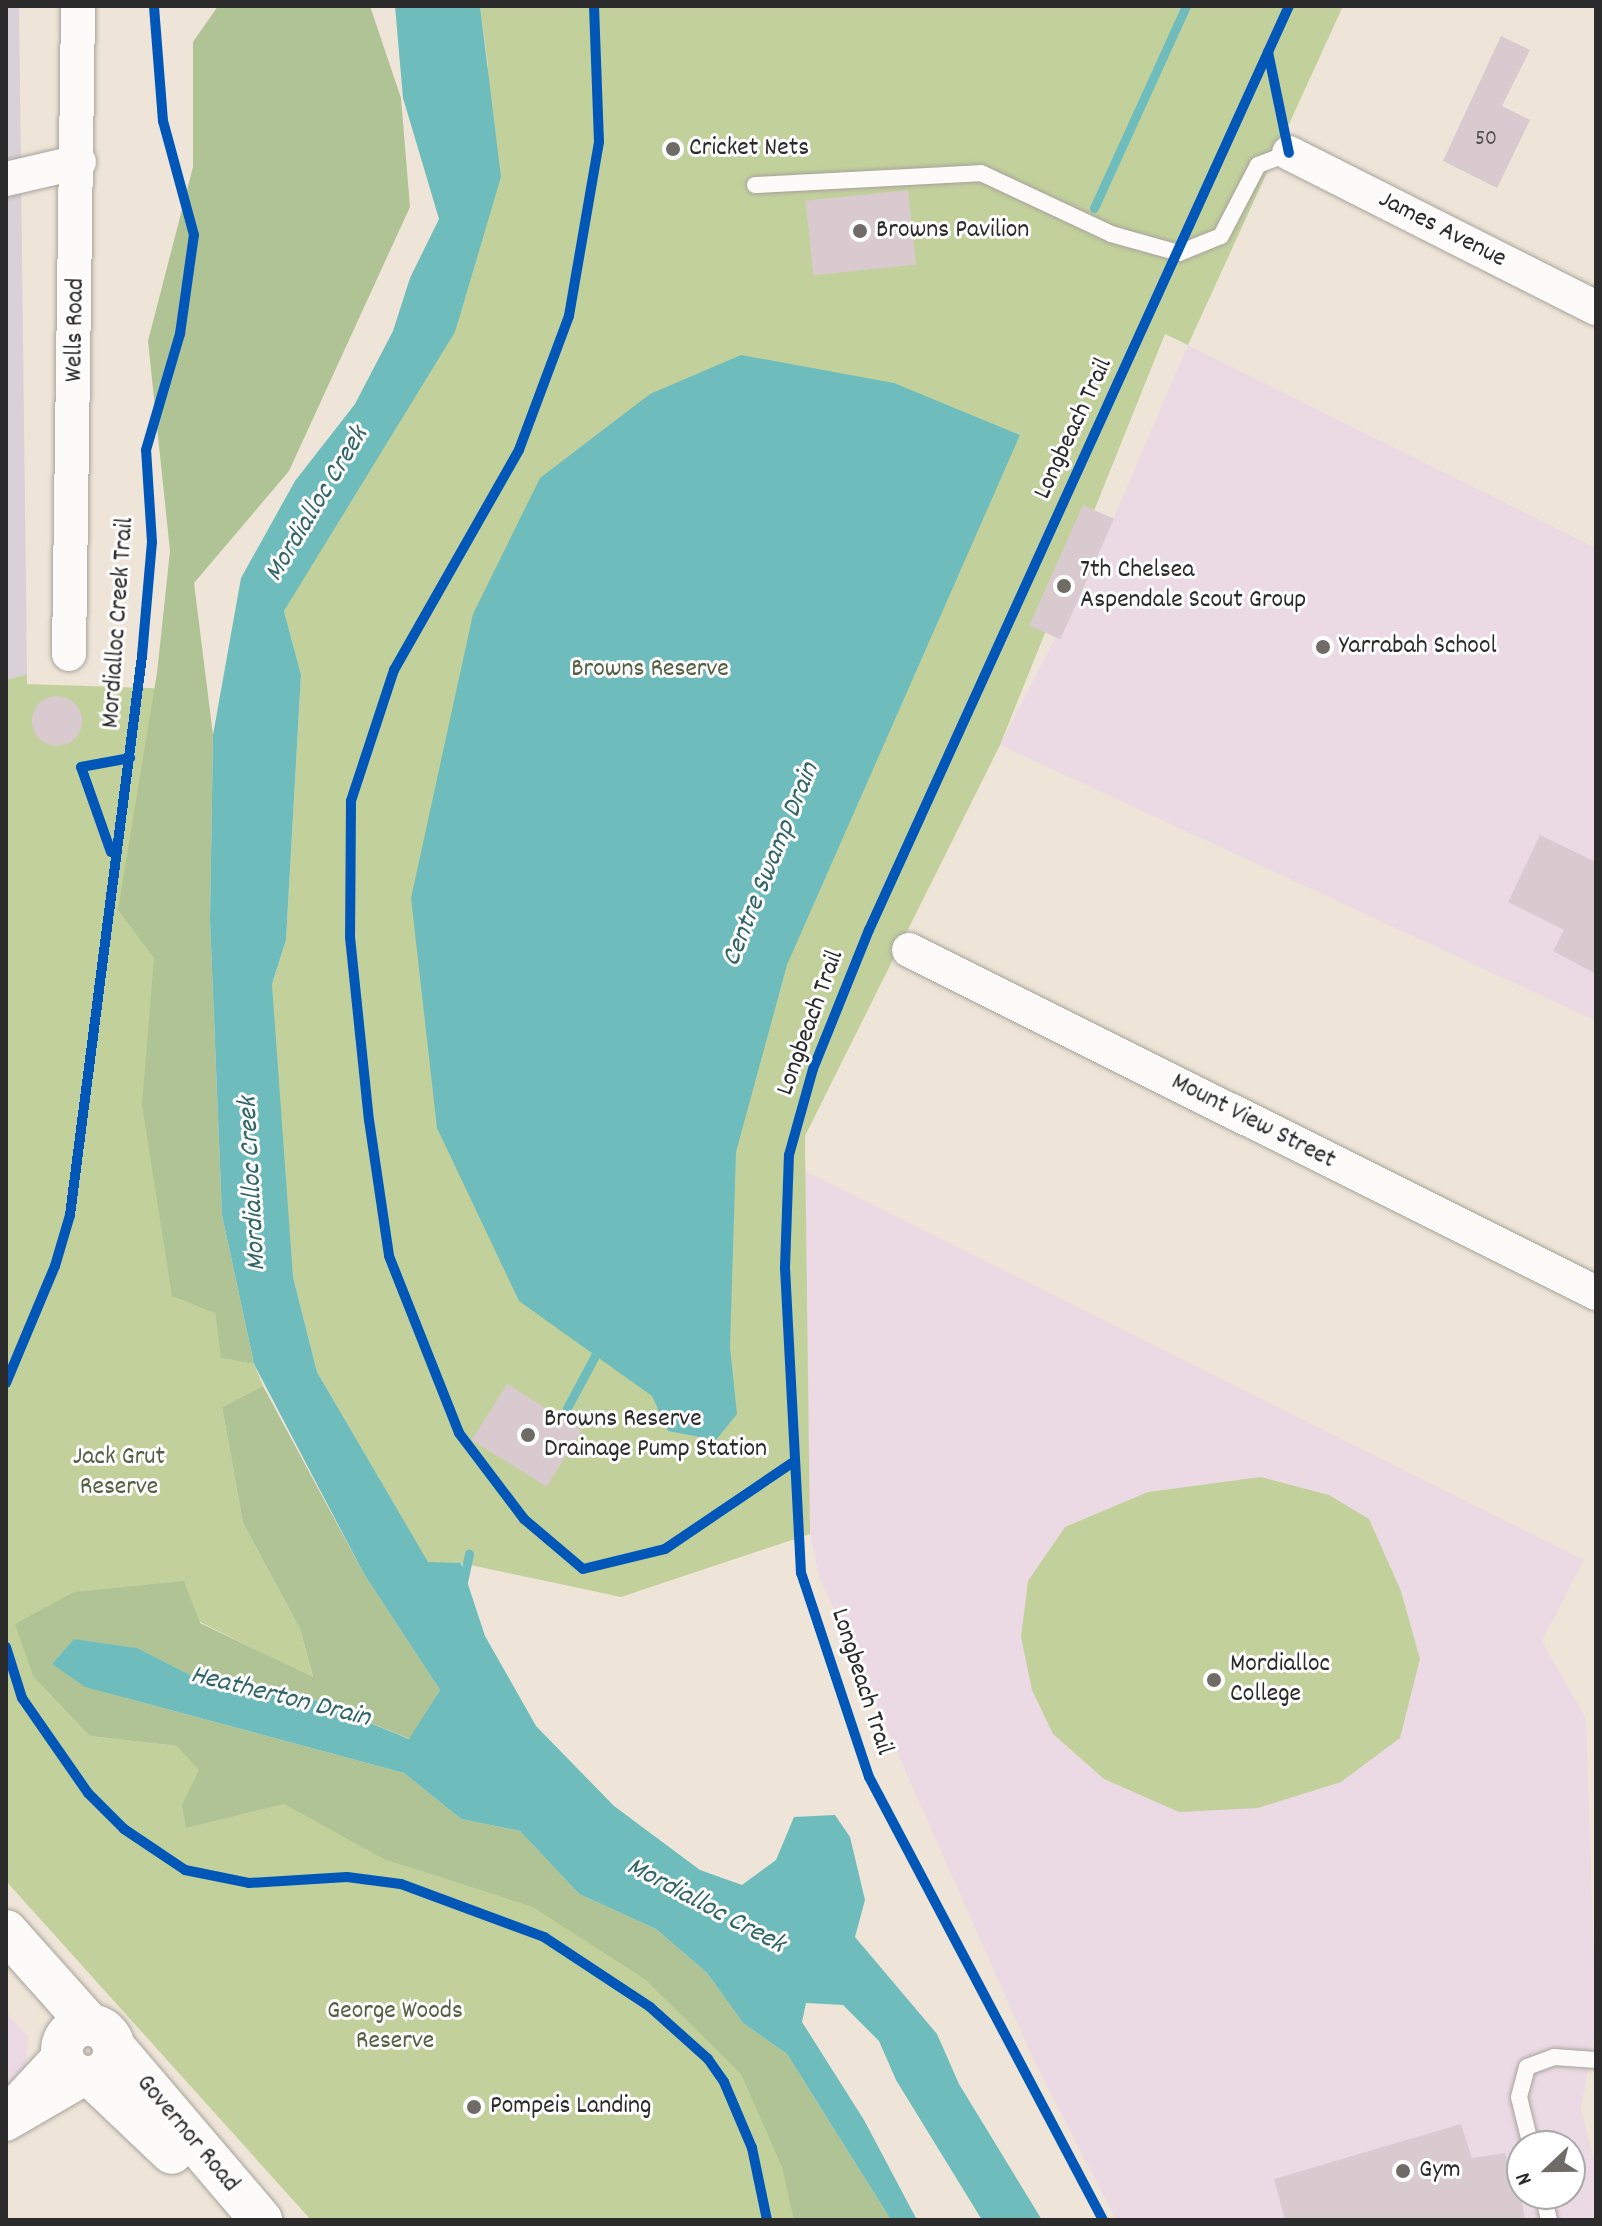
<!DOCTYPE html>
<html>
<head>
<meta charset="utf-8">
<style>
	body { margin:0 }
	#map { position:relative; width:1602px; height:2226px; overflow:hidden; background:#eee5d8; font-family:Dekko,sans-serif }
	div>[style] { position:absolute }
	.built>* { inset:0; background:#ebdae4 }
	.industrial>* { inset:0; background:#dad0d7 }
	.green>* { inset:0; background:#c2d19c }
	.forest>* { inset:0; background:#b0c395 }
	.water>* { inset:0; background:#6fbcbd }
	.stream>* { height:9px; margin:-4.5px; padding:0 4.5px; transform-origin:4.5px; border-radius:4.5px; background:#6fbcbd }
	.building>* { inset:0; background:#d9cad0; transform-origin:0 0 }
	.round { border-radius:50% }
	.roads { filter:drop-shadow(0 0 2px #a8a29b) drop-shadow(0 0 2px #a8a29b) }
	.service>* { height:16px; margin:-8px; padding:0 8px; transform-origin:8px; border-radius:8px; background:#fcfbf9 }
	.minor>* { height:34px; margin:-17px; padding:0 17px; transform-origin:17px; border-radius:17px; background:#fcfbf9 }
	.tertiary>* { height:42px; margin:-21px; padding:0 21px; transform-origin:21px; border-radius:21px; background:#fcfbf9 }
	.tertiary>.ring { margin:-21px; padding:0; box-sizing:content-box; background:none; border:42px solid #fcfbf9; border-radius:50% }
	.cycleway>* { height:10px; margin:-5px; padding:0 5px; transform-origin:5px; border-radius:5px; background:#0057b8 }
	.dots>* { width:22px; height:22px; translate:-50% -50%; box-sizing:border-box; border:4px solid #fff; border-radius:50% }
	span { translate:-50% -50%; white-space:nowrap; text-align:center; line-height:1.15; -webkit-text-stroke:6px #fff; paint-order:stroke }
	.number-label { font-size:22px; color:#565354 }
	.number-label span { -webkit-text-stroke-width:0 }
	.poi-label { font-size:26px; color:#2b2b2b }
	.left { translate:0 -50%; text-align:left }
	.street-label { font-size:26px; color:#2b2b2b }
	.park-label { font-size:26px; color:#536041 }
	.water-label { font-size:28px; color:#316568; font-style:italic }
	.frame { position:absolute; inset:0; border:8px solid #2b2b2b; pointer-events:none }
	.north { position:absolute; left:1506px; top:2130px; width:80px; height:80px; box-sizing:border-box; background:#fff; border:2px solid #aaa; border-radius:50%; rotate:248deg; font-size:22px; font-weight:700; line-height:32px; text-align:center; color:#2b2b2b }
	.north::after { content:''; display:block; margin:auto; width:28px; height:36px; background:#6f6c68; clip-path:polygon(50% 0,100% 100%,50% 72%,0 100%) }
</style>
</head>
<body>
<div id="map">
	<div class="built">
		<div style="clip-path:polygon(1188px 345px,1596px 548px,1596px 1021px,1000px 745px,1101px 548px)"></div>
		<div style="clip-path:polygon(evenodd,801px 1169px,1584px 1560px,1542px 1641px,1586px 1719px,1596px 2024px,1581px 2109px,1596px 2168px,1596px 2220px,1116px 2220px,1035px 2063px,819px 1576px,810px 1534px,801px 1169px,1522px 2146px,1570px 2146px,1570px 2194px,1522px 2194px,1522px 2146px)"></div>
		<div style="clip-path:polygon(6px 2012px,28px 2036px,26px 2074px,6px 2087px)"></div>
	</div>
	<div class="industrial">
		<div style="clip-path:polygon(6px 6px,19px 6px,27px 674px,6px 680px)"></div>
	</div>
	<div class="green">
		<div style="clip-path:polygon(480px 6px,1343px 6px,1188px 345px,1165px 334px,1000px 745px,805px 1136px,810px 1534px,621px 1597px,461px 1563px,428px 1563px,317px 1372px,293px 1277px,283px 1193px,272px 984px,286px 940px,301px 675px,284px 611px,369px 465px,488px 66px)"></div>
		<div style="clip-path:polygon(27px 674px,27px 684px,178px 689px,215px 1313px,222px 1358px,254px 1364px,263px 1386px,222px 1407px,243px 1523px,300px 1629px,313px 1678px,200px 1622px,90px 1736px,177px 1746px,474px 1847px,723px 2031px,851px 2220px,311px 2220px,6px 1881px,6px 680px)"></div>
		<div style="clip-path:polygon(1261px 1477px,1329px 1495px,1369px 1519px,1401px 1591px,1420px 1659px,1400px 1738px,1341px 1782px,1258px 1808px,1179px 1812px,1104px 1779px,1053px 1734px,1032px 1690px,1021px 1637px,1028px 1581px,1065px 1527px,1148px 1492px)"></div>
	</div>
	<div class="forest">
		<div style="clip-path:polygon(218px 6px,370px 6px,401px 98px,410px 207px,289px 471px,194px 583px,213px 735px,210px 920px,222px 1215px,254px 1364px,221px 1358px,215px 1313px,172px 1296px,142px 1105px,154px 958px,118px 910px,157px 673px,170px 551px,148px 341px,193px 167px,193px 42px)"></div>
		<div style="clip-path:polygon(263px 1386px,364px 1574px,440px 1690px,410px 1739px,290px 1690px,216px 1688px,137px 1648px,74px 1639px,52px 1664px,85px 1687px,404px 1773px,461px 1819px,520px 1831px,579px 1894px,656px 1929px,707px 1973px,743px 2023px,787px 2054px,891px 2220px,794px 2220px,782px 2167px,741px 2074px,646px 1980px,533px 1907px,384px 1859px,284px 1804px,186px 1828px,182px 1805px,199px 1770px,177px 1746px,90px 1736px,33px 1676px,15px 1624px,74px 1592px,184px 1581px,200px 1623px,313px 1677px,300px 1629px,243px 1523px,222px 1407px)"></div>
	</div>
	<div class="water">
		<div style="clip-path:polygon(395px 6px,480px 6px,501px 177px,455px 332px,284px 611px,301px 675px,286px 940px,272px 984px,293px 1277px,317px 1372px,428px 1562px,461px 1563px,485px 1636px,536px 1726px,614px 1806px,700px 1870px,742px 1885px,776px 1860px,794px 1817px,835px 1815px,850px 1837px,865px 1900px,855px 1937px,937px 2034px,959px 2084px,1042px 2220px,982px 2220px,896px 2080px,879px 2041px,843px 2005px,806px 2003px,802px 2022px,864px 2120px,917px 2220px,891px 2220px,787px 2054px,743px 2023px,707px 1973px,656px 1929px,579px 1894px,520px 1831px,461px 1819px,404px 1773px,85px 1687px,52px 1664px,74px 1639px,137px 1648px,216px 1688px,290px 1690px,409px 1739px,440px 1690px,364px 1574px,254px 1364px,222px 1215px,210px 920px,213px 735px,241px 578px,295px 481px,355px 404px,393px 331px,410px 278px,439px 219px,403px 98px)"></div>
		<div style="clip-path:polygon(741px 355px,894px 383px,1020px 435px,787px 965px,736px 1152px,730px 1347px,737px 1414px,716px 1440px,668px 1431px,652px 1396px,519px 1301px,437px 1128px,411px 898px,473px 614px,540px 478px,650px 394px)"></div>
	</div>
	<div class="stream">
		<div style="left:1094px;top:208px;width:222px;rotate:-65.5deg"></div>
		<div style="left:567px;top:1408px;width:68px;rotate:-61.9deg"></div>
		<div style="left:463px;top:1582px;width:29px;rotate:-78deg"></div>
	</div>
	<div class="building">
		<div style="clip-path:polygon(1501px 36px,1530px 50px,1502px 106px,1530px 120px,1497px 188px,1443px 161px)"></div>
		<div style="left:908px;top:190px;width:75px;height:103px;rotate:84deg"></div>
		<div style="left:1083px;top:505px;width:34px;height:132px;rotate:24deg"></div>
		<div class="round" style="left:32px;top:696px;width:50px;height:50px"></div>
		<div style="clip-path:polygon(1540px 835px,1596px 862px,1596px 974px,1553px 951px,1564px 930px,1508px 902px)"></div>
		<div style="left:507px;top:1384px;width:88px;height:66px;rotate:32deg"></div>
		<div style="clip-path:polygon(1461px 2124px,1472px 2158px,1505px 2153px,1514px 2183px,1519px 2182px,1525px 2220px,1285px 2220px,1274px 2179px)"></div>
	</div>
	<div class="roads">
		<div class="service">
			<div style="left:755px;top:185px;width:226px;rotate:-3deg"></div>
			<div style="left:981px;top:173px;width:144px;rotate:25.1deg"></div>
			<div style="left:1111px;top:234px;width:71px;rotate:15.6deg"></div>
			<div style="left:1179px;top:253px;width:45px;rotate:-22deg"></div>
			<div style="left:1221px;top:236px;width:80px;rotate:-62.5deg"></div>
			<div style="left:1258px;top:165px;width:33px;rotate:-21deg"></div>
			<div style="left:1531px;top:2146px;width:50px;rotate:-103.8deg"></div>
			<div style="left:1519px;top:2097px;width:31px;rotate:-75deg"></div>
			<div style="left:1527px;top:2067px;width:29px;rotate:-20deg"></div>
			<div style="left:1554px;top:2057px;width:42px;rotate:4.1deg"></div>
			<div style="left:1543px;top:2194px;width:27px;rotate:77deg"></div>
		</div>
		<div class="minor">
			<div style="left:1289px;top:153px;width:344px;rotate:26.8deg"></div>
			<div style="left:6px;top:179px;width:75px;rotate:-13.1deg"></div>
			<div style="left:69px;top:654px;width:648px;rotate:-89.2deg"></div>
			<div style="left:909px;top:950px;width:768px;rotate:26.53deg"></div>
			<div style="left:9px;top:2110px;width:78px;rotate:-47.1deg"></div>
			<div style="left:6px;top:2124px;width:94px;rotate:-30.1deg"></div>
		</div>
		<div class="tertiary">
			<div style="left:6px;top:1931px;width:125px;rotate:48.3deg"></div>
			<div class="ring" style="left:62px;top:2025px;width:10px;height:10px"></div>
			<div style="left:114px;top:2047px;width:227px;rotate:49.6deg"></div>
			<div style="left:92px;top:2077px;width:110px;rotate:43.5deg"></div>
		</div>
	</div>
	<div class="cycleway">
		<div style="left:594px;top:6px;width:136px;rotate:87.9deg"></div>
		<div style="left:599px;top:142px;width:177px;rotate:99.8deg"></div>
		<div style="left:569px;top:316px;width:143px;rotate:110.5deg"></div>
		<div style="left:519px;top:450px;width:253px;rotate:119.6deg"></div>
		<div style="left:394px;top:670px;width:138px;rotate:108.2deg"></div>
		<div style="left:351px;top:801px;width:136px;rotate:90.4deg"></div>
		<div style="left:350px;top:937px;width:184px;rotate:84.1deg"></div>
		<div style="left:369px;top:1120px;width:137px;rotate:81.6deg"></div>
		<div style="left:389px;top:1256px;width:190px;rotate:68.4deg"></div>
		<div style="left:459px;top:1433px;width:108px;rotate:52.9deg"></div>
		<div style="left:524px;top:1519px;width:77px;rotate:40.3deg"></div>
		<div style="left:583px;top:1569px;width:84px;rotate:-13.7deg"></div>
		<div style="left:665px;top:1549px;width:153px;rotate:-34.1deg"></div>
		<div style="left:1268px;top:52px;width:103px;rotate:78.3deg"></div>
		<div style="left:111px;top:852px;width:90px;rotate:-109.4deg"></div>
		<div style="left:81px;top:767px;width:50px;rotate:-10.4deg"></div>
		<div style="left:6px;top:1383px;width:127px;rotate:-67.3deg"></div>
		<div style="left:55px;top:1266px;width:53px;rotate:-73.6deg"></div>
		<div style="left:70px;top:1215px;width:564px;rotate:-82.66deg"></div>
		<div style="left:142px;top:656px;width:114px;rotate:-85deg"></div>
		<div style="left:152px;top:542px;width:92px;rotate:-93.7deg"></div>
		<div style="left:146px;top:450px;width:121px;rotate:-73.7deg"></div>
		<div style="left:180px;top:334px;width:100px;rotate:-82deg"></div>
		<div style="left:194px;top:235px;width:118px;rotate:-105.2deg"></div>
		<div style="left:163px;top:121px;width:115px;rotate:-94.5deg"></div>
		<div style="left:6px;top:1647px;width:53px;rotate:72.6deg"></div>
		<div style="left:22px;top:1698px;width:116px;rotate:55.2deg"></div>
		<div style="left:88px;top:1793px;width:51px;rotate:45deg"></div>
		<div style="left:124px;top:1829px;width:73px;rotate:33.9deg"></div>
		<div style="left:185px;top:1870px;width:65px;rotate:11.5deg"></div>
		<div style="left:249px;top:1883px;width:98px;rotate:-3.5deg"></div>
		<div style="left:347px;top:1877px;width:54px;rotate:7.4deg"></div>
		<div style="left:401px;top:1884px;width:153px;rotate:20.3deg"></div>
		<div style="left:544px;top:1937px;width:127px;rotate:33.4deg"></div>
		<div style="left:650px;top:2007px;width:78px;rotate:41.9deg"></div>
		<div style="left:708px;top:2059px;width:28px;rotate:55deg"></div>
		<div style="left:724px;top:2082px;width:72px;rotate:67deg"></div>
		<div style="left:752px;top:2148px;width:74px;rotate:78.2deg"></div>
		<div style="left:1103px;top:2220px;width:501px;rotate:-117.84deg"></div>
		<div style="left:869px;top:1777px;width:215px;rotate:-108.4deg"></div>
		<div style="left:801px;top:1573px;width:305px;rotate:-93deg"></div>
		<div style="left:785px;top:1268px;width:113px;rotate:-88deg"></div>
		<div style="left:789px;top:1155px;width:89px;rotate:-74.4deg"></div>
		<div style="left:813px;top:1069px;width:150px;rotate:-68.1deg"></div>
		<div style="left:869px;top:930px;width:1015px;rotate:-65.56deg"></div>
	</div>
	<div class="dots">
		<div style="left:673px;top:149px;background:#6f6c68"></div>
		<div style="left:860px;top:231px;background:#6f6c68"></div>
		<div style="left:1064px;top:586px;background:#6f6c68"></div>
		<div style="left:1323px;top:647px;background:#6f6c68"></div>
		<div style="left:528px;top:1435px;background:#6f6c68"></div>
		<div style="left:1214px;top:1680px;background:#6f6c68"></div>
		<div style="left:474px;top:2107px;background:#6f6c68"></div>
		<div style="left:1403px;top:2171px;background:#6f6c68"></div>
	</div>
	<div class="number-label">
		<span style="left:1486px;top:140px">50</span>
	</div>
	<div class="poi-label">
		<span class="left" style="left:689px;top:149px">Cricket Nets</span>
		<span class="left" style="left:876px;top:231px">Browns Pavilion</span>
		<span class="left" style="left:1080px;top:586px">7th Chelsea<br>Aspendale Scout Group</span>
		<span class="left" style="left:1339px;top:647px">Yarrabah School</span>
		<span class="left" style="left:544px;top:1435px">Browns Reserve<br>Drainage Pump Station</span>
		<span class="left" style="left:1230px;top:1680px">Mordialloc<br>College</span>
		<span class="left" style="left:490px;top:2107px">Pompeis Landing</span>
		<span class="left" style="left:1419px;top:2171px">Gym</span>
	</div>
	<div class="street-label">
		<span style="left:1442px;top:230px;rotate:27deg">James Avenue</span>
		<span style="left:76px;top:330px;rotate:-89deg">Wells Road</span>
		<span style="left:1074px;top:429px;rotate:-65deg">Longbeach Trail</span>
		<span style="left:119px;top:623px;rotate:-86deg">Mordialloc Creek Trail</span>
		<span style="left:811px;top:1023px;rotate:-70deg">Longbeach Trail</span>
		<span style="left:1253px;top:1122px;rotate:27deg">Mount View Street</span>
		<span style="left:861px;top:1682px;rotate:72deg">Longbeach Trail</span>
		<span style="left:187px;top:2134px;rotate:50deg">Governor Road</span>
	</div>
	<div class="park-label">
		<span style="left:650px;top:670px">Browns Reserve</span>
		<span style="left:119px;top:1473px">Jack Grut<br>Reserve</span>
		<span style="left:395px;top:2027px">George Woods<br>Reserve</span>
	</div>
	<div class="water-label">
		<span style="left:318px;top:505px;rotate:-59deg">Mordialloc Creek</span>
		<span style="left:772px;top:865px;rotate:-68deg">Centre Swamp Drain</span>
		<span style="left:254px;top:1184px;rotate:-93deg">Mordialloc Creek</span>
		<span style="left:280px;top:1698px;rotate:14deg">Heatherton Drain</span>
		<span style="left:705px;top:1907px;rotate:28deg">Mordialloc Creek</span>
	</div>
	<div class="frame"></div>
	<div class="north">N</div>
</div>
</body>
</html>
